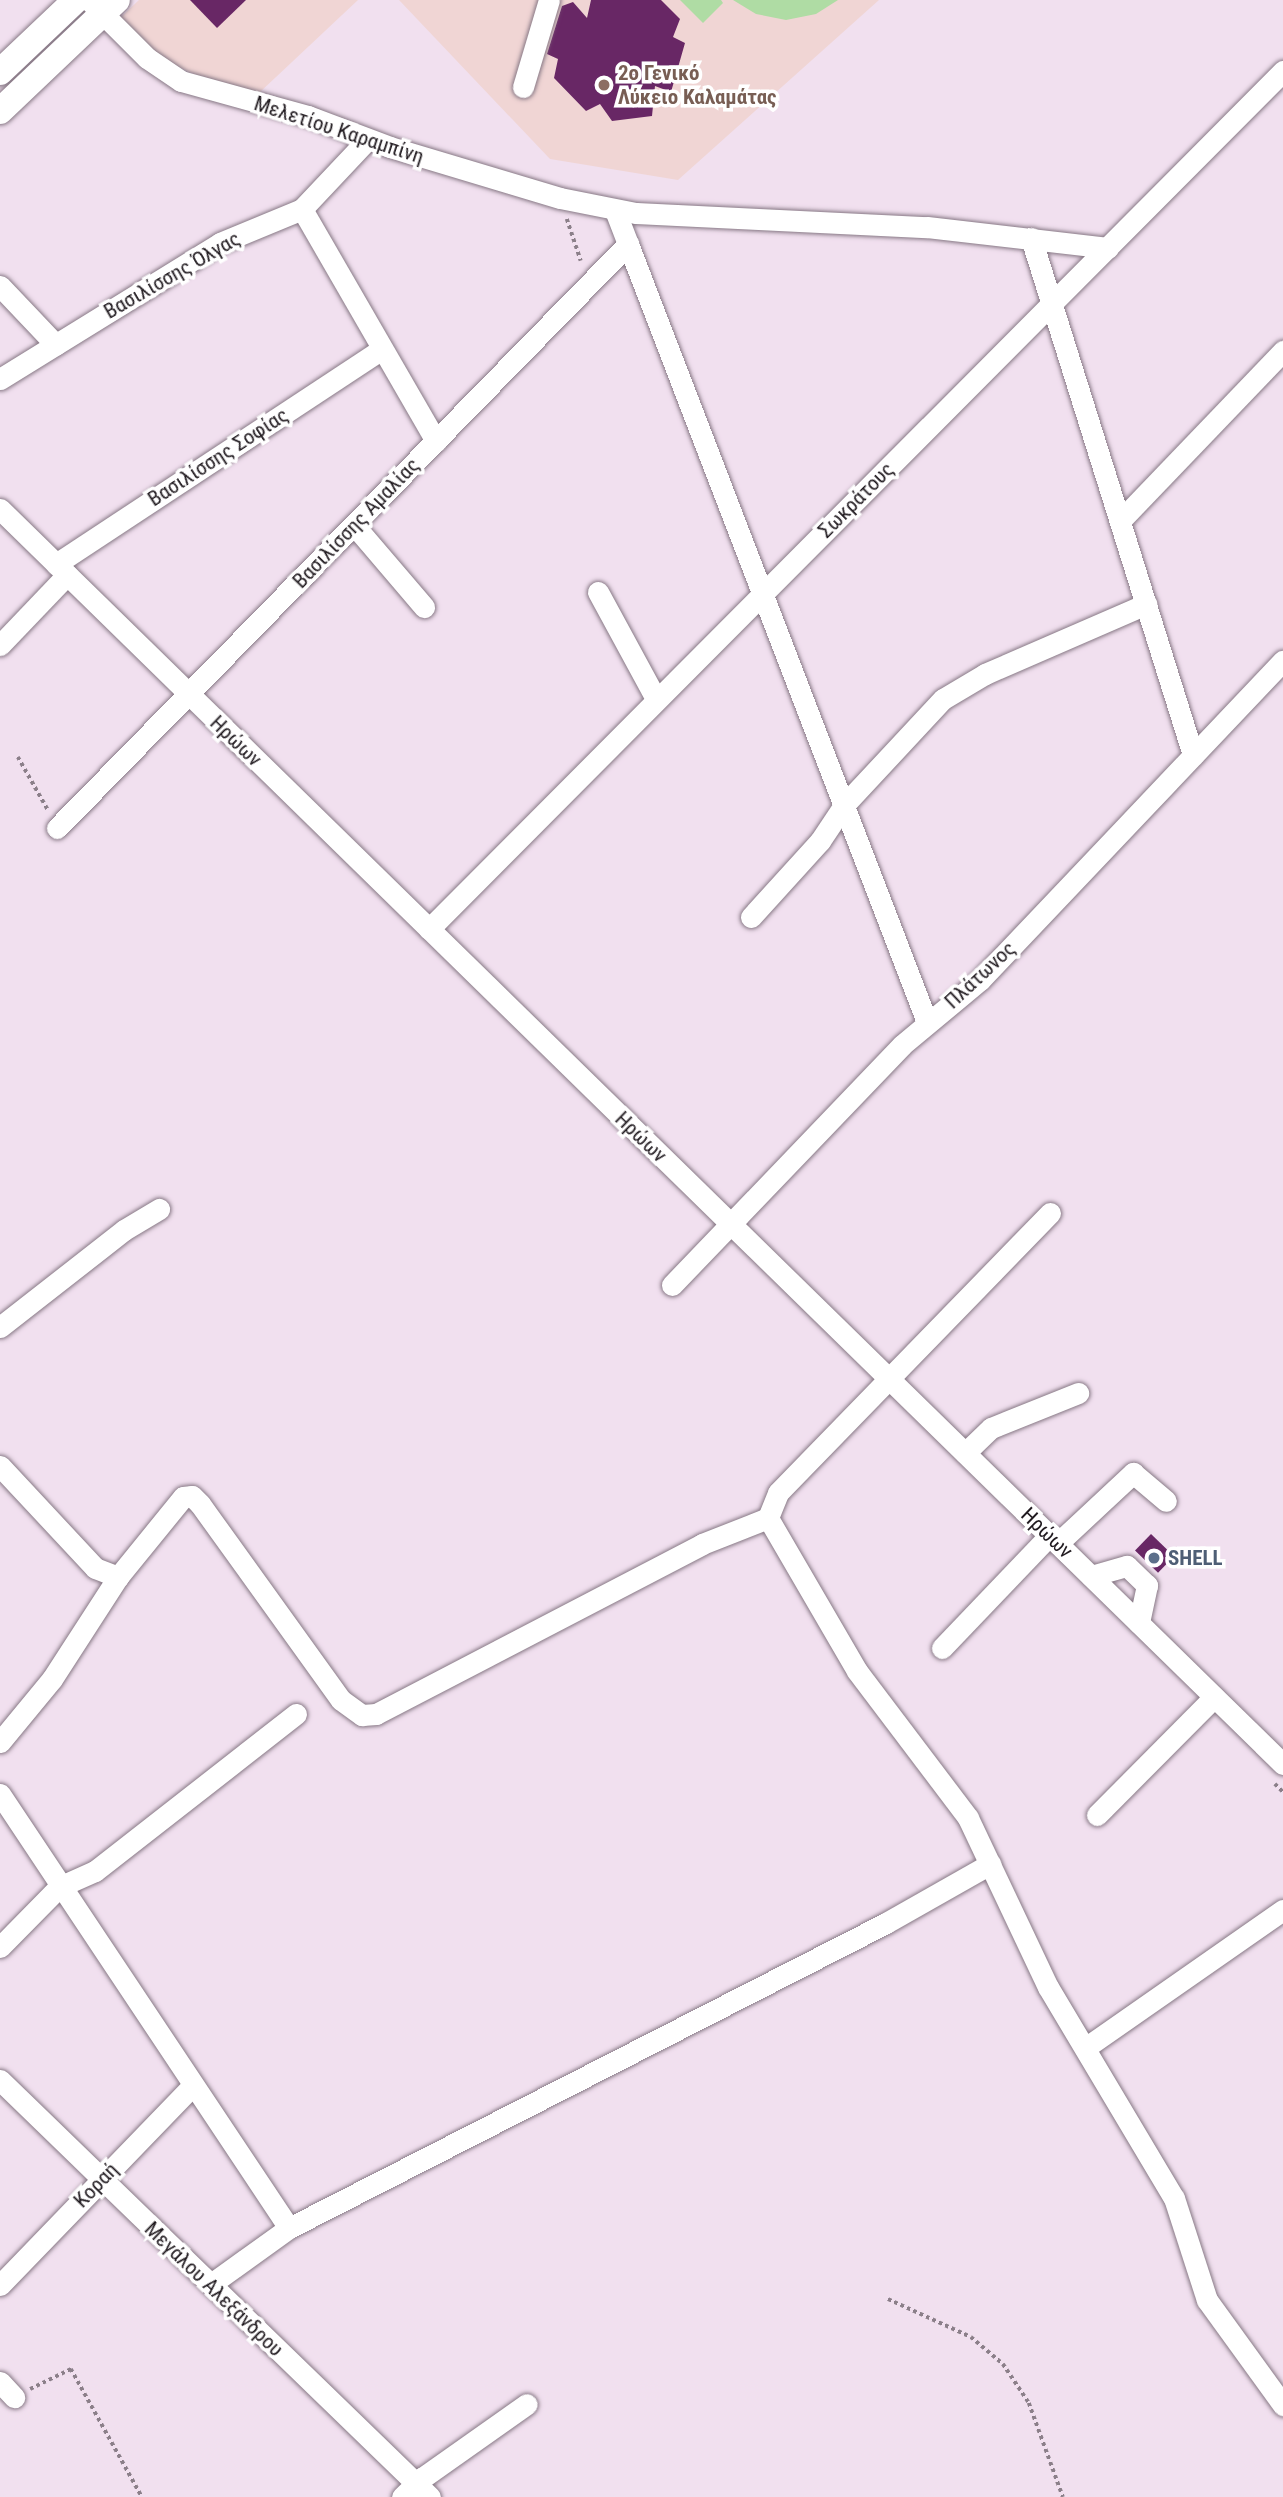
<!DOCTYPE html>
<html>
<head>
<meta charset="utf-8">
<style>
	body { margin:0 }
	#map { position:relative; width:1283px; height:2497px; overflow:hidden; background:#f1e0ef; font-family:"Roboto Condensed",sans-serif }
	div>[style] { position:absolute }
	.education>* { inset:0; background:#f0d5d4 }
	.green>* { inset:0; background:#afdca4 }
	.building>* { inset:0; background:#682765; transform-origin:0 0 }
	.path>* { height:3.5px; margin-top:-1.75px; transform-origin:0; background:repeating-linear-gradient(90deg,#8b7f89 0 3.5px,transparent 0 7px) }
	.roads { filter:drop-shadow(0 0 2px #877885) drop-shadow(0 0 2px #877885) }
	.minor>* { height:21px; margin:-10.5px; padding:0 10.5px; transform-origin:10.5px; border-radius:10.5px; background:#fff }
	.major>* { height:26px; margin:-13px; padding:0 13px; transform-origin:13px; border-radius:13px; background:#fff }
	.dots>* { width:19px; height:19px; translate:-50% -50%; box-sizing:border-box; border:4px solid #fff; border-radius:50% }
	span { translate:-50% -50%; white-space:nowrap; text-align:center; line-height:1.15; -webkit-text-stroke:7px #fff; paint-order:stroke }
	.education-label { font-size:21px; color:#785e54; font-weight:700 }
	.left { translate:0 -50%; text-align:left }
	.street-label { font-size:21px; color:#201a1f }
	.service-label { font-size:21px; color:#4e5e75; font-weight:700 }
</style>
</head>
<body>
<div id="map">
	<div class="education">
		<div style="clip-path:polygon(139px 0,358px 0,259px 93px,194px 74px,162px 59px,119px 19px)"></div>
		<div style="clip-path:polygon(399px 0,879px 0,678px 180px,550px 159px)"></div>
	</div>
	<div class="green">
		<div style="clip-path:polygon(680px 0,721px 0,723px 3px,703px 23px)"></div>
		<div style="clip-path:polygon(733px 0,838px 0,816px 14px,786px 20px,756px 14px)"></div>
	</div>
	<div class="building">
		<div style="clip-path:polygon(190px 0,246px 0,217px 28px)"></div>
		<div style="clip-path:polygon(591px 0,661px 0,680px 19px,673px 37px,685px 43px,671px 92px,655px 86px,652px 116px,612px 121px,600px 104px,586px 111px,554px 78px,558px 59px,547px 54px,562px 6px,573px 2px,587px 18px)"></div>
		<div style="left:1151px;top:1534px;width:32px;height:23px;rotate:44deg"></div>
	</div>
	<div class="path">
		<div style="left:567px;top:219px;width:44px;rotate:71.6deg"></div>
		<div style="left:18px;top:757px;width:61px;rotate:60.5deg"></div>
		<div style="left:1275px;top:1784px;width:11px;rotate:45deg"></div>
		<div style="left:888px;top:2299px;width:91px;rotate:24.6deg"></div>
		<div style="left:971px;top:2337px;width:42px;rotate:40.2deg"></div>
		<div style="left:1003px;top:2364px;width:47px;rotate:56.3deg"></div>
		<div style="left:1029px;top:2403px;width:100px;rotate:70.1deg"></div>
		<div style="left:30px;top:2389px;width:46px;rotate:-26deg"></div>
		<div style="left:71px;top:2369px;width:146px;rotate:61deg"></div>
	</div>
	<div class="roads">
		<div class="minor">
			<div style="left:89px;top:0;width:82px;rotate:45deg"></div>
			<div style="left:147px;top:58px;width:41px;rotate:34.1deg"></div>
			<div style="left:181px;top:81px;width:132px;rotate:15.4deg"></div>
			<div style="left:308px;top:116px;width:88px;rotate:20.7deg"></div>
			<div style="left:390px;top:147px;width:177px;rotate:16.7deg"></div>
			<div style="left:560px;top:198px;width:77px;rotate:11.2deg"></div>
			<div style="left:636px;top:213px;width:291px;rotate:2.8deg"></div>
			<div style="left:927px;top:227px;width:182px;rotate:6.6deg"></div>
			<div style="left:523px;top:87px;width:91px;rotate:-73.4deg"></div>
			<div style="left:302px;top:209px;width:268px;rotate:60deg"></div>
			<div style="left:1031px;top:238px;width:542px;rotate:72.6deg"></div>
			<div style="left:628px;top:244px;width:833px;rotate:68.98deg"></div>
			<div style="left:0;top:286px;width:81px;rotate:46.5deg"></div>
			<div style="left:0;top:379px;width:259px;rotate:-31.7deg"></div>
			<div style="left:220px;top:243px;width:89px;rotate:-22.5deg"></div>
			<div style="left:302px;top:209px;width:96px;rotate:-46.7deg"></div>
			<div style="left:0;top:509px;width:1795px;rotate:44.37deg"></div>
			<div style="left:1120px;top:521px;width:236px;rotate:-46.2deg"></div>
			<div style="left:354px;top:525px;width:108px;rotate:49.5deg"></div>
			<div style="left:56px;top:564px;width:389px;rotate:-33.4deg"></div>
			<div style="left:598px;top:592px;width:122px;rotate:61.5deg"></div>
			<div style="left:0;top:645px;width:97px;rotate:-46.3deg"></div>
			<div style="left:57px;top:828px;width:817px;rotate:-45.64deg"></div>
			<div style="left:628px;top:244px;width:36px;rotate:-111deg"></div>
			<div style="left:751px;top:917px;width:103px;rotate:-47.8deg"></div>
			<div style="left:820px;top:841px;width:43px;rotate:-56.3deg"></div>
			<div style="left:844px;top:805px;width:145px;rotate:-47deg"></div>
			<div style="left:943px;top:699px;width:49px;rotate:-30.8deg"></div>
			<div style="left:985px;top:674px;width:176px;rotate:-23.5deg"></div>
			<div style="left:429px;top:929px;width:1211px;rotate:-45.13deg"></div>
			<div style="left:1050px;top:1213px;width:390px;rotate:134.2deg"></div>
			<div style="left:778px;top:1493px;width:27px;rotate:112deg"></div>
			<div style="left:768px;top:1518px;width:177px;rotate:59.8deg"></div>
			<div style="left:857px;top:1671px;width:184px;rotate:52.9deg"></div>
			<div style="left:968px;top:1818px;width:187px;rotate:64.7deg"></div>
			<div style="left:1048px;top:1987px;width:246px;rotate:59.2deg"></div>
			<div style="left:1174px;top:2198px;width:107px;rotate:72.1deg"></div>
			<div style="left:1207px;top:2300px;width:130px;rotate:54.1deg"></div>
			<div style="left:672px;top:1285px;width:332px;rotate:-46.2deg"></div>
			<div style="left:902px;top:1045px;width:102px;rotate:-39.8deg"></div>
			<div style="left:980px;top:980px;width:440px;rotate:-46.5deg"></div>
			<div style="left:0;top:1327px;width:157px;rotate:-38deg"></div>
			<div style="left:124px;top:1230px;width:41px;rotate:-31deg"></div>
			<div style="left:965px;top:1453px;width:36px;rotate:-44deg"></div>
			<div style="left:991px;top:1428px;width:94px;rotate:-21.9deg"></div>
			<div style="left:0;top:1466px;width:139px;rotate:47deg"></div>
			<div style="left:95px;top:1568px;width:25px;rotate:21deg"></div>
			<div style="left:1058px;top:1543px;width:103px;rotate:-43deg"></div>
			<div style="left:1133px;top:1473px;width:43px;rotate:40.3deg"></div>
			<div style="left:1091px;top:1576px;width:37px;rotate:-16deg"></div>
			<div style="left:1127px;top:1566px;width:28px;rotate:44deg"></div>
			<div style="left:1147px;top:1585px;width:39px;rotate:102deg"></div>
			<div style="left:942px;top:1648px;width:155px;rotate:-46.3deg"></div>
			<div style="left:0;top:1742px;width:82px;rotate:-50.5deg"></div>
			<div style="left:52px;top:1679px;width:121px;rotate:-57.1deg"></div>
			<div style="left:118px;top:1577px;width:103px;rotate:-50.9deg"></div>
			<div style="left:183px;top:1497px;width:9px;rotate:-6deg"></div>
			<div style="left:192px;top:1496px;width:11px;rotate:45deg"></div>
			<div style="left:200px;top:1504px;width:241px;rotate:54.3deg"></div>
			<div style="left:341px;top:1700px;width:26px;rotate:36deg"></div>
			<div style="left:362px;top:1715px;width:14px;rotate:-4deg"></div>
			<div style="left:376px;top:1714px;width:368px;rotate:-27.5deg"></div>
			<div style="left:702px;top:1544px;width:71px;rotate:-21.5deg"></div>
			<div style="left:0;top:1794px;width:521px;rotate:56.34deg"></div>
			<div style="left:1097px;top:1815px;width:166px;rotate:-45.2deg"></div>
			<div style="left:0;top:1947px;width:84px;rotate:-45.5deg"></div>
			<div style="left:59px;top:1887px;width:39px;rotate:-24deg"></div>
			<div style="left:95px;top:1871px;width:255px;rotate:-38deg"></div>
			<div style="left:1085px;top:2048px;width:241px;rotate:-34.9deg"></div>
			<div style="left:0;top:2080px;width:599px;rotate:44.12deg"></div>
			<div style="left:211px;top:2284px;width:96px;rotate:-35.7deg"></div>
			<div style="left:289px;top:2228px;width:670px;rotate:-27.06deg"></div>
			<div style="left:886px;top:1923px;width:120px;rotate:-29.6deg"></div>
			<div style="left:0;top:2285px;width:277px;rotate:-46deg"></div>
			<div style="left:0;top:2382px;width:21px;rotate:47deg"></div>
			<div style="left:402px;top:2497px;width:28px;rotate:-44deg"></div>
			<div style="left:422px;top:2478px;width:128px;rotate:-35.2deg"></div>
		</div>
		<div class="major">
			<div style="left:0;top:72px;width:105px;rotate:-43.5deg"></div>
			<div style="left:0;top:111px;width:161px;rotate:-43.5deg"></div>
		</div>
	</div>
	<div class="dots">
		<div style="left:604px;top:85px;background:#8d6e63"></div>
		<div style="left:1154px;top:1558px;background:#5c6f8a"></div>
	</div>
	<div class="education-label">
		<span class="left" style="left:618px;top:85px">2ο Γενικό<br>Λύκειο Καλαμάτας</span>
	</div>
	<div class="street-label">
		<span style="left:339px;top:130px;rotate:18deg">Μελετίου Καραμπίνη</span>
		<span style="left:172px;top:275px;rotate:-30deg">Βασιλίσσης Όλγας</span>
		<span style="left:218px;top:457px;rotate:-33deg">Βασιλίσσης Σοφίας</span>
		<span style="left:856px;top:500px;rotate:-45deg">Σωκράτους</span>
		<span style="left:356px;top:523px;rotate:-46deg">Βασιλίσσης Αμαλίας</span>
		<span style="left:236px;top:741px;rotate:44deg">Ηρώων</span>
		<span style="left:980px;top:975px;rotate:-43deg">Πλάτωνος</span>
		<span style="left:641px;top:1137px;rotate:44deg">Ηρώων</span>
		<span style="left:1047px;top:1533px;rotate:44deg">Ηρώων</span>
		<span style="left:96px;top:2185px;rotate:-46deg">Κοραή</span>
		<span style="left:214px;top:2289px;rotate:44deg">Μεγάλου Αλεξάνδρου</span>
	</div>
	<div class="service-label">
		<span class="left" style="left:1168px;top:1558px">SHELL</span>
	</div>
</div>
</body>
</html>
